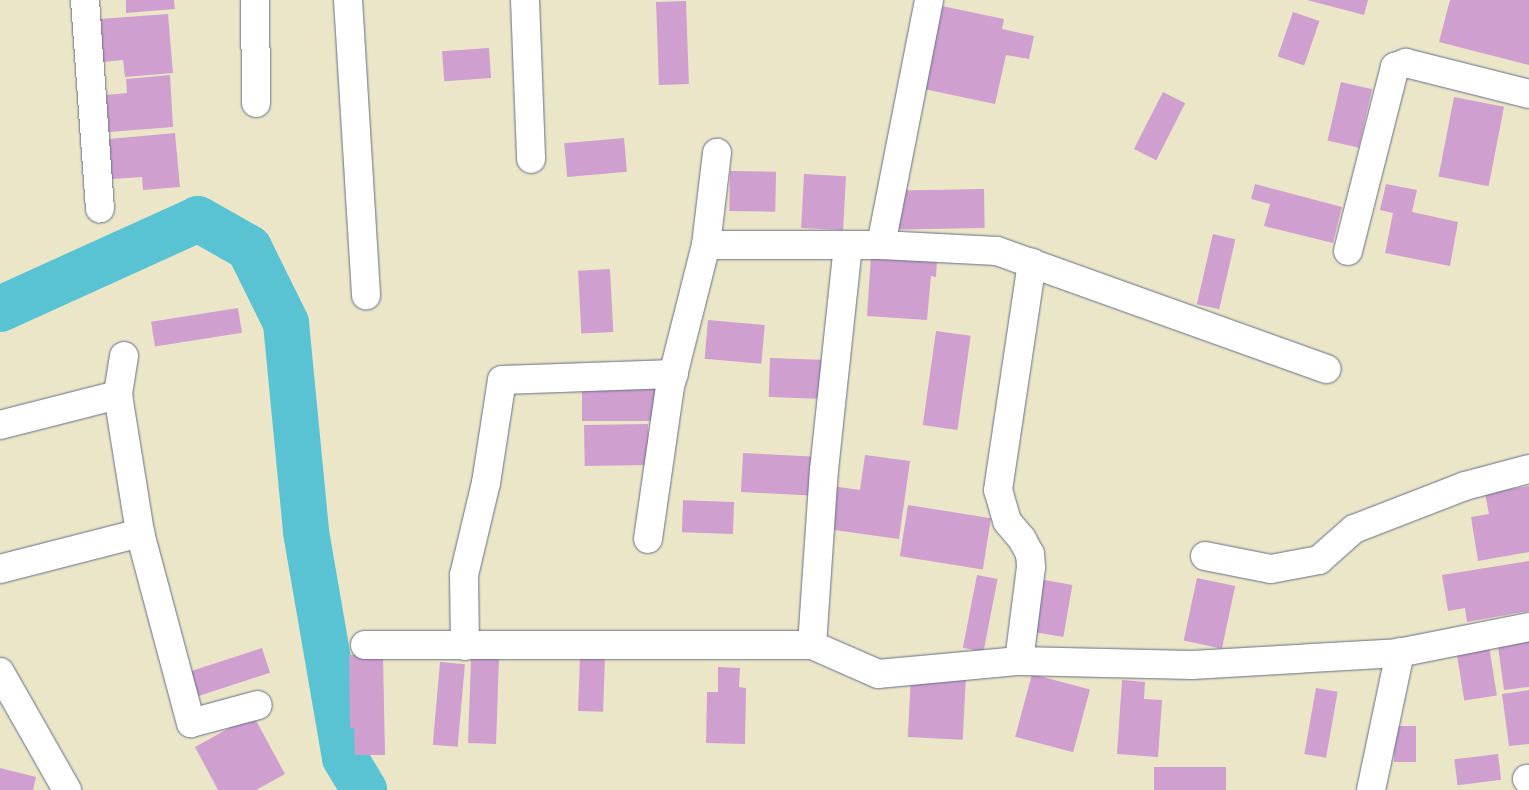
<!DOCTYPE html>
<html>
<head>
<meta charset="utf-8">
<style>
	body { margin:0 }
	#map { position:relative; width:1529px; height:790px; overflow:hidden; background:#ece6c9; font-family:"Playpen Sans",sans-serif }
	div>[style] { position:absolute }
	.river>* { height:46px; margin:-23px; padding:0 23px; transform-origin:23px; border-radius:23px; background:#59c3d4 }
	.building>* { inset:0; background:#cf9fd0; transform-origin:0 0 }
	.roads { filter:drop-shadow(0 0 1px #646f83) drop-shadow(0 0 1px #646f83) }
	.street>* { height:28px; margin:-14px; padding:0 14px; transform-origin:14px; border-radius:14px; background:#fff }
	span { translate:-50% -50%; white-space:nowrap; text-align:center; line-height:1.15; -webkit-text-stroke:5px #f7f3e8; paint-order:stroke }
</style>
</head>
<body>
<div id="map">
	<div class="river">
		<div style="left:0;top:309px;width:217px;rotate:-24.4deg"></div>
		<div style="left:198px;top:219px;width:59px;rotate:29.6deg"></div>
		<div style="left:249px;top:248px;width:84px;rotate:63.7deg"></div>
		<div style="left:286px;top:323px;width:210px;rotate:84.5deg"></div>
		<div style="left:306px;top:532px;width:229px;rotate:80.2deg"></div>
		<div style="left:345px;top:758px;width:37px;rotate:59deg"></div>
	</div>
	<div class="building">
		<div style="clip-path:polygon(126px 0,174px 0,175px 9px,126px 13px)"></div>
		<div style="clip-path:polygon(1307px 0,1368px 0,1364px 15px)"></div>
		<div style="clip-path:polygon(1450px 0,1529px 0,1529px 65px,1439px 42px)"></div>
		<div style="left:686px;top:1px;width:83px;height:30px;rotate:88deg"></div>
		<div style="clip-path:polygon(937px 5px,1004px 19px,1002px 29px,1034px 36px,1029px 59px,1006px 55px,995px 104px,919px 88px)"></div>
		<div style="left:1293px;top:12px;width:28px;height:47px;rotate:19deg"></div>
		<div style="clip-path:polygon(168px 14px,173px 73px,125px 77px,123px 60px,103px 62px,99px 19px)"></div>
		<div style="left:489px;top:48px;width:30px;height:47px;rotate:86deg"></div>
		<div style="clip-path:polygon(170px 75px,173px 127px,109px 132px,106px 95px,127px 93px,126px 79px)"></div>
		<div style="left:1341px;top:82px;width:32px;height:60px;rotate:13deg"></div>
		<div style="left:1163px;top:92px;width:25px;height:64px;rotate:27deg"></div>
		<div style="left:1454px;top:97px;width:51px;height:81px;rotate:11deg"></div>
		<div style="clip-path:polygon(175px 133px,180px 187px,143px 190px,142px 177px,112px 179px,109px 139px)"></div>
		<div style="left:624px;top:138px;width:34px;height:60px;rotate:85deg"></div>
		<div style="left:730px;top:171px;width:46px;height:40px;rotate:1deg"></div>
		<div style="left:804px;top:174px;width:42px;height:54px;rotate:3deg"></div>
		<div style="clip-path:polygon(1255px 184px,1342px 207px,1333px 243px,1264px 226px,1270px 204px,1251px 199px)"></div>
		<div style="clip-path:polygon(1386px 184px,1417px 190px,1412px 212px,1458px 222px,1450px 266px,1385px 253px,1393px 213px,1380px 210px)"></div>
		<div style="left:984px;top:189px;width:39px;height:86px;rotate:89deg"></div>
		<div style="left:1213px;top:234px;width:23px;height:72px;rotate:13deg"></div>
		<div style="clip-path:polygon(871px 255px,937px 260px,936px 277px,931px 276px,927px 320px,867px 316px)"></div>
		<div style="left:610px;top:269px;width:63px;height:32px;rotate:87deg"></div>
		<div style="left:238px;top:308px;width:25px;height:88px;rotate:81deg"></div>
		<div style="left:708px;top:320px;width:57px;height:39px;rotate:5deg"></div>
		<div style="left:936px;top:331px;width:35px;height:95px;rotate:8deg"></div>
		<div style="left:770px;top:358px;width:57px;height:39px;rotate:2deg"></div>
		<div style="left:657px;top:383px;width:38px;height:75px;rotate:90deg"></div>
		<div style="left:648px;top:424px;width:41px;height:64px;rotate:89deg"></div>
		<div style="left:743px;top:453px;width:74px;height:39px;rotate:3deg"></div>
		<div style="clip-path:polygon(865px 455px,910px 461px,899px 539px,827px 529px,832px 486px,860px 490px)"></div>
		<div style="clip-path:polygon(1529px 486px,1529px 552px,1478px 561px,1471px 517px,1489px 514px,1485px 493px)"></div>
		<div style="left:734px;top:502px;width:32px;height:51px;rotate:92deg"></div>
		<div style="left:908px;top:505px;width:84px;height:52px;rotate:9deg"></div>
		<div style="clip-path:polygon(1529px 561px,1529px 611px,1467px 622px,1465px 608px,1448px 611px,1442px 575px)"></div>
		<div style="left:977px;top:575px;width:21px;height:74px;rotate:11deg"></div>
		<div style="left:1197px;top:578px;width:39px;height:64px;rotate:12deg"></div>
		<div style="left:1039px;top:579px;width:34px;height:53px;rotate:10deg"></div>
		<div style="clip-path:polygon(1529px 635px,1529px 687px,1504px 690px,1497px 639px)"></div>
		<div style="left:1489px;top:646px;width:50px;height:33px;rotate:81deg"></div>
		<div style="left:262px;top:648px;width:26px;height:76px;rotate:72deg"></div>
		<div style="clip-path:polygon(349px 655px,383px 655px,385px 755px,355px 755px,354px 728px,350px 728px)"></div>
		<div style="left:580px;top:656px;width:25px;height:55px;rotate:2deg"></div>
		<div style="left:471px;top:658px;width:28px;height:85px;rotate:2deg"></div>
		<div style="left:440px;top:662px;width:25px;height:83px;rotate:5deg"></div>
		<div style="clip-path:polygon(718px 667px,740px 668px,739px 687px,746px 688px,745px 744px,706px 743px,707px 692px,718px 692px)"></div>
		<div style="left:1032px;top:674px;width:60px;height:65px;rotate:15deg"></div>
		<div style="left:911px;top:675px;width:55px;height:62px;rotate:3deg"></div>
		<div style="clip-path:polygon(1122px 680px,1145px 682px,1144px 699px,1162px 700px,1158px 757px,1117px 754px)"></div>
		<div style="left:1316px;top:688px;width:22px;height:67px;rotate:10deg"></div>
		<div style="clip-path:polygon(1529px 690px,1529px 744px,1509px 746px,1502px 694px)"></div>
		<div style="clip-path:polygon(253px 715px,285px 774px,256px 790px,218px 790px,195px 747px)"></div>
		<div style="left:1394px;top:726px;width:22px;height:36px"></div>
		<div style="left:1498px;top:754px;width:26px;height:44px;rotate:83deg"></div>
		<div style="left:1226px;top:767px;width:23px;height:72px;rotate:90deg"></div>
		<div style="clip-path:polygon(0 768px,36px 777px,33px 790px,0 790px)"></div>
	</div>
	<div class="roads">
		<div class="street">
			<div style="left:85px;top:0;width:209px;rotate:85.9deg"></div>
			<div style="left:255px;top:0;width:103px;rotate:89.4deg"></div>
			<div style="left:348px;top:0;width:296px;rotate:86.5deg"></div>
			<div style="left:525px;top:0;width:159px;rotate:87.8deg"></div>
			<div style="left:706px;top:245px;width:175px"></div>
			<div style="left:881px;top:245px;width:116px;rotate:3deg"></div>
			<div style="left:997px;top:251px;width:350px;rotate:19.7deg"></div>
			<div style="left:881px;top:245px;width:250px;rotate:-78.9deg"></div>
			<div style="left:1348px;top:251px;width:190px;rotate:-75.7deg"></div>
			<div style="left:1395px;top:67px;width:12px;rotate:-20deg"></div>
			<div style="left:1406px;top:63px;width:127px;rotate:14.1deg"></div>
			<div style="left:124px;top:356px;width:39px;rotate:99deg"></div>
			<div style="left:118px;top:395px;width:140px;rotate:80.9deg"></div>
			<div style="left:140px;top:533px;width:197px;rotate:75deg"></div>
			<div style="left:191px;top:723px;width:69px;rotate:-15deg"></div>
			<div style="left:0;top:425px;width:122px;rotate:-14.3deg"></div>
			<div style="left:648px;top:539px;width:154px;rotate:-81.8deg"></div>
			<div style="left:670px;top:387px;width:146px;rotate:-75.8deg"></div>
			<div style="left:706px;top:245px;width:93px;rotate:-83.2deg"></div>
			<div style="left:1205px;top:556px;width:67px;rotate:11.1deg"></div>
			<div style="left:1271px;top:569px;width:49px;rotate:-10.6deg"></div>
			<div style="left:1319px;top:560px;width:47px;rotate:-41.5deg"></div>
			<div style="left:1354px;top:529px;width:119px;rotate:-21.2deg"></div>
			<div style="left:1465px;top:486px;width:66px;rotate:-14.9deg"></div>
			<div style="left:0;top:569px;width:145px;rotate:-14.4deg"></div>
			<div style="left:365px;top:645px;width:447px"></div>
			<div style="left:812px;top:645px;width:72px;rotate:23.7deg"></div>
			<div style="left:878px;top:674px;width:142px;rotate:-5.3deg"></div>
			<div style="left:1019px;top:661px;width:173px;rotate:1.3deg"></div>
			<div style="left:1192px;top:665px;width:206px;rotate:-3.3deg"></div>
			<div style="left:1398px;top:653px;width:134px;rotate:-11.2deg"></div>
			<div style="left:812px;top:645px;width:175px;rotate:-86.1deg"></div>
			<div style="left:824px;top:470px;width:226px;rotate:-83.9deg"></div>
			<div style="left:465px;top:646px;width:71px;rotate:-90.8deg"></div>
			<div style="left:464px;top:575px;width:95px;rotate:-76.6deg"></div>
			<div style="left:486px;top:483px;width:104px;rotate:-81.2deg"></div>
			<div style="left:502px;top:380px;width:172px;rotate:-2deg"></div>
			<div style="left:1019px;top:661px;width:95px;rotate:-82.7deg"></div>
			<div style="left:1031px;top:567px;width:13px;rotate:-94deg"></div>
			<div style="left:1030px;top:554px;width:17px;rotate:-118deg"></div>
			<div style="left:1022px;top:539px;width:23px;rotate:-130deg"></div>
			<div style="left:1007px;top:521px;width:32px;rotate:-106deg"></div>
			<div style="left:998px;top:490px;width:230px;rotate:-81.5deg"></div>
			<div style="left:0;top:672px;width:136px;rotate:60.4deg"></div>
			<div style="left:1527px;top:779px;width:2px"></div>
			<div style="left:1371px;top:790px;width:141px;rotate:-78.1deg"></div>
		</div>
	</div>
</div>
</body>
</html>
